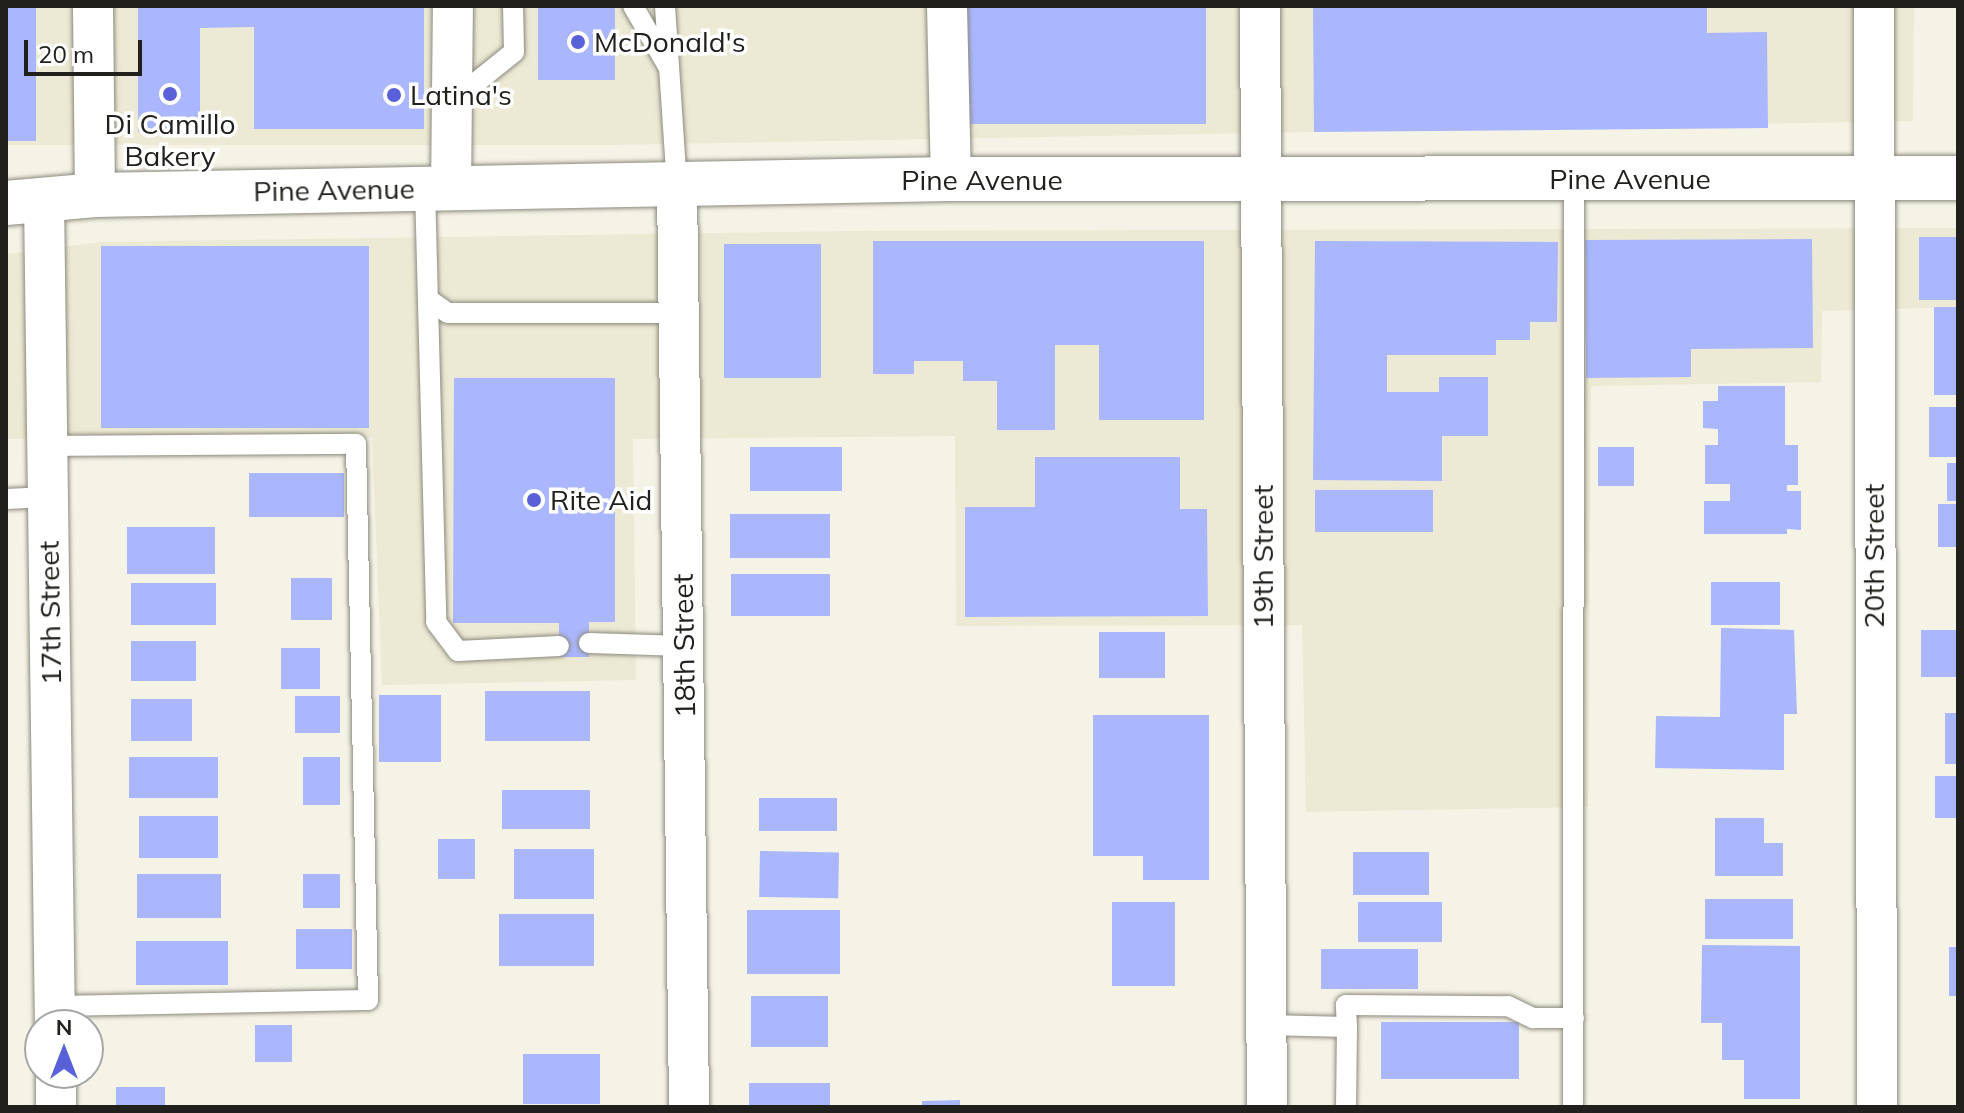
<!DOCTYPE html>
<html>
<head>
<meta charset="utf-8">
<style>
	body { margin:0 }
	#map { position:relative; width:1964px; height:1113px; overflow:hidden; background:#f5f3e6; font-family:Mulish,sans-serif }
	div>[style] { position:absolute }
	.built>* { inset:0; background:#ece9d4 }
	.building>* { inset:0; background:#aab6fd; transform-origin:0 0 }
	.roads { filter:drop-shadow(0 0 2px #8b8a7e) drop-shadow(0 0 2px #8b8a7e) }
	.lane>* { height:20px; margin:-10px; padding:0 10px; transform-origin:10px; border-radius:10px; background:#fff }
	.street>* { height:40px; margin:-20px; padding:0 20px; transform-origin:20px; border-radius:20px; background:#fff }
	.secondary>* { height:44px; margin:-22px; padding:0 22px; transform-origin:22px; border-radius:22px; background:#fff }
	.dots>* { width:22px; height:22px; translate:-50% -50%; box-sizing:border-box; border:4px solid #fff; border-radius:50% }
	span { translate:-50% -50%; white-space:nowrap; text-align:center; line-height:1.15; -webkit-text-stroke:7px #fff; paint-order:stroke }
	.poi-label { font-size:28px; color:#21201c }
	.left { translate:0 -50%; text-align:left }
	.street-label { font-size:28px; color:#21201c }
	.frame { position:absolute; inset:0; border:8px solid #21201c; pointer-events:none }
	.north { position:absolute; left:24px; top:1009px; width:80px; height:80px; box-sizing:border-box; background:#fff; border:2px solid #a6a6a4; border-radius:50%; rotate:0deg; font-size:22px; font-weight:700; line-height:32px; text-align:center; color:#21201c }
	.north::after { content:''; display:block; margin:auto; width:28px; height:36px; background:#5a60d8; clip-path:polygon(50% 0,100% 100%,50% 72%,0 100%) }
	.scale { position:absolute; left:24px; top:40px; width:118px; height:36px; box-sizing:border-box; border:4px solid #21201c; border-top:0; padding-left:10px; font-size:24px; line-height:28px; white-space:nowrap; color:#21201c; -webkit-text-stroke:6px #fff; paint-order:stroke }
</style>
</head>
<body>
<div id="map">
	<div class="built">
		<div style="clip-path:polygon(6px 6px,1914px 6px,1913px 121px,612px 145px,6px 145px)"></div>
		<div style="clip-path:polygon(1958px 228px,1958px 307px,1822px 311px,1821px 382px,1591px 386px,1588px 807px,1306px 812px,1302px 625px,956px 626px,955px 436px,633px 439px,636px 680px,382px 685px,372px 437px,6px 439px,6px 254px,102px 242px,853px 231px)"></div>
	</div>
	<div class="building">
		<div style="left:6px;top:6px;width:30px;height:135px"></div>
		<div style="clip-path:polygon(138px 6px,424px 6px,424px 129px,254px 129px,254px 27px,200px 28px,200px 132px,138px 132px)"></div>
		<div style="left:538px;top:6px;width:77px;height:74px"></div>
		<div style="left:960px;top:6px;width:246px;height:118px"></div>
		<div style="clip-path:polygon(1313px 6px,1707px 6px,1707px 33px,1767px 32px,1768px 128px,1314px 132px)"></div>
		<div style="left:1958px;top:237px;width:63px;height:39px;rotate:90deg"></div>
		<div style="clip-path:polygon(1812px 239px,1813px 348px,1691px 349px,1691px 377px,1586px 378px,1585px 240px)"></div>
		<div style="clip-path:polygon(873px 241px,1204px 241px,1204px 420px,1099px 420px,1099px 345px,1055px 345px,1055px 430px,997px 430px,997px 381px,963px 381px,963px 361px,914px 361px,914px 374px,873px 374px)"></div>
		<div style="clip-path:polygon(1315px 241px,1558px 242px,1557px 322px,1530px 322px,1530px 340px,1496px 340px,1496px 355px,1387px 355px,1387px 392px,1439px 392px,1439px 377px,1488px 377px,1488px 436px,1442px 436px,1442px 481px,1313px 480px)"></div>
		<div style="left:724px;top:244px;width:97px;height:134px"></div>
		<div style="left:101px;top:246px;width:268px;height:182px"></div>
		<div style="left:1934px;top:307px;width:24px;height:88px"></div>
		<div style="clip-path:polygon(454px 378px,615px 378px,615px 622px,589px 622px,589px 657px,559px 657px,559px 623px,453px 623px)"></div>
		<div style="clip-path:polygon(1718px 386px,1785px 386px,1785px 445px,1798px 445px,1798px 485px,1787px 485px,1787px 491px,1801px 491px,1801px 530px,1787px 529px,1787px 534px,1704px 534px,1704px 501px,1730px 501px,1730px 484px,1705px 484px,1705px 445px,1718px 445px,1718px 429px,1703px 428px,1703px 401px,1718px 401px)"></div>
		<div style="left:1929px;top:407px;width:29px;height:50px"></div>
		<div style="left:750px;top:447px;width:92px;height:44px"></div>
		<div style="left:1598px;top:447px;width:36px;height:39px"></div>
		<div style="clip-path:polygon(1035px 457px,1180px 457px,1180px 509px,1207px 509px,1208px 616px,965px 617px,965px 507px,1035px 507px)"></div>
		<div style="left:1947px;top:463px;width:11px;height:38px"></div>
		<div style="left:249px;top:473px;width:95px;height:44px"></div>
		<div style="left:1315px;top:490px;width:118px;height:42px"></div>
		<div style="left:1938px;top:504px;width:20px;height:43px"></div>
		<div style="left:730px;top:514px;width:100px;height:44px"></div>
		<div style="left:127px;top:527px;width:88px;height:47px"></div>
		<div style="left:731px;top:574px;width:99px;height:42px"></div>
		<div style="left:291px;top:578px;width:41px;height:42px"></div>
		<div style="left:1711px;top:582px;width:69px;height:43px"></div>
		<div style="left:131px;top:583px;width:85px;height:42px"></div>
		<div style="clip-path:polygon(1721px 628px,1794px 630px,1797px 714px,1784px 714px,1784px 770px,1655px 768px,1656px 716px,1720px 717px)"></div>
		<div style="left:1921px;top:630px;width:37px;height:47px"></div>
		<div style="left:1099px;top:632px;width:66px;height:46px"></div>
		<div style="left:131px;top:641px;width:65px;height:40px"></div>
		<div style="left:320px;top:648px;width:41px;height:39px;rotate:90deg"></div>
		<div style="left:485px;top:691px;width:105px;height:50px"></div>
		<div style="left:379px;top:695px;width:62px;height:67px"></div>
		<div style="left:295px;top:696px;width:45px;height:37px"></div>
		<div style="left:131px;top:699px;width:61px;height:42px"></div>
		<div style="left:1945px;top:713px;width:13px;height:51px"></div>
		<div style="clip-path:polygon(1093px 715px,1209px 715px,1209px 880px,1143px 880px,1143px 856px,1093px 856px)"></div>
		<div style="left:129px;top:757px;width:89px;height:41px"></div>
		<div style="left:303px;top:757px;width:37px;height:48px"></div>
		<div style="left:1935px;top:776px;width:23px;height:42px"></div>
		<div style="left:502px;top:790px;width:88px;height:39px"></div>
		<div style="left:759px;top:798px;width:78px;height:33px"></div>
		<div style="left:139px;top:816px;width:79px;height:42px"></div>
		<div style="clip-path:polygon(1715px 818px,1764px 818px,1764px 843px,1783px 843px,1783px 876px,1715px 876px)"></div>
		<div style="left:438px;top:839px;width:37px;height:40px"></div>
		<div style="left:514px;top:849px;width:80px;height:50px"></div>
		<div style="left:760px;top:851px;width:79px;height:46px;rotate:1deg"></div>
		<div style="left:1353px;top:852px;width:76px;height:43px"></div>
		<div style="left:137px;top:874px;width:84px;height:44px"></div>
		<div style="left:303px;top:874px;width:37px;height:34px"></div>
		<div style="left:1705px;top:899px;width:88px;height:40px"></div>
		<div style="left:1112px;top:902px;width:63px;height:84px"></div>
		<div style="left:1358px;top:902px;width:84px;height:40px"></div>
		<div style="left:747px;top:910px;width:93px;height:64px"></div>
		<div style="left:499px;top:914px;width:95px;height:52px"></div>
		<div style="left:296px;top:929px;width:56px;height:40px"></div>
		<div style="left:136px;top:941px;width:92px;height:44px"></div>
		<div style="clip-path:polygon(1702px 945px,1800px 946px,1800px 1099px,1744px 1099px,1744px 1060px,1722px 1060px,1722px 1023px,1701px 1023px)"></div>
		<div style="left:1949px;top:947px;width:9px;height:49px"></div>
		<div style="left:1321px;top:949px;width:97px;height:40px"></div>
		<div style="left:751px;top:996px;width:77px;height:51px"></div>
		<div style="left:1381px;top:1022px;width:138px;height:57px"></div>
		<div style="left:255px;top:1025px;width:37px;height:37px"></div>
		<div style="left:523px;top:1054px;width:77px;height:50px"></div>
		<div style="left:749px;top:1083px;width:81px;height:24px"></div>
		<div style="left:116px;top:1087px;width:49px;height:20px"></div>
		<div style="clip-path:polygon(960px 1100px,960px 1107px,922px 1107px,922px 1101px)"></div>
	</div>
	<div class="roads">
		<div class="lane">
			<div style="left:633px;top:6px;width:72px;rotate:59.9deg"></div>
			<div style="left:665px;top:6px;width:180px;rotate:86.2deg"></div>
			<div style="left:453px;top:101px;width:78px;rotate:-38.8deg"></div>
			<div style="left:514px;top:52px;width:46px;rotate:-91.2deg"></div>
			<div style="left:425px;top:188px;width:434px;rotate:88.5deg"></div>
			<div style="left:436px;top:622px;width:36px;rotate:53deg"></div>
			<div style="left:458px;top:651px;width:101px;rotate:-2.8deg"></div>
			<div style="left:432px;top:302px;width:19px;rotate:35deg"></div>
			<div style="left:448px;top:313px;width:231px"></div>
			<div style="left:47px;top:446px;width:309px;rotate:-0.4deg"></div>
			<div style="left:356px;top:444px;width:556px;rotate:88.76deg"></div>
			<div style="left:368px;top:1000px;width:313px;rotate:178.9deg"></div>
			<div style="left:6px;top:499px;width:42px;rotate:-2.7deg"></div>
			<div style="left:589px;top:643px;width:95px;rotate:1.8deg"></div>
			<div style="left:1267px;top:1025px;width:80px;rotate:1.4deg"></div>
			<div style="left:1347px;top:1027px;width:80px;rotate:90.7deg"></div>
			<div style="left:1347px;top:1027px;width:22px;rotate:-93deg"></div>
			<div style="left:1346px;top:1005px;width:162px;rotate:0.4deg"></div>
			<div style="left:1508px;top:1006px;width:28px;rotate:26deg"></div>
			<div style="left:1533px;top:1018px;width:41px"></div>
			<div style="left:1573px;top:1107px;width:928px;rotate:-89.94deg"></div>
		</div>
		<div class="street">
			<div style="left:93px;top:6px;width:189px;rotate:89.4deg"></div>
			<div style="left:947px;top:6px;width:173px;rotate:88.7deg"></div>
			<div style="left:1260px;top:6px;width:1101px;rotate:89.64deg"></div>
			<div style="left:1874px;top:6px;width:1101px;rotate:89.84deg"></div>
			<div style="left:677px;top:186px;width:921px;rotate:89.25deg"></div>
			<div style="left:451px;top:190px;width:184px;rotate:-89.4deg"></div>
			<div style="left:44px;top:200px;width:825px;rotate:89.24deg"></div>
			<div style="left:56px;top:1073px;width:34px;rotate:90deg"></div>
		</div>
		<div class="secondary">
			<div style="left:6px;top:203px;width:89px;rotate:-5.1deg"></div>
			<div style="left:95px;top:195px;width:856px;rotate:-1.07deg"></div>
			<div style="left:951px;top:179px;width:1007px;rotate:-0.06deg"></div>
		</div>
	</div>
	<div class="dots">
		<div style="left:578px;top:42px;background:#5a60d8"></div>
		<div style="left:170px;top:94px;background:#5a60d8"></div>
		<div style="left:394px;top:95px;background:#5a60d8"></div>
		<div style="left:534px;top:500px;background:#5a60d8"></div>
	</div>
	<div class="poi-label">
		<span class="left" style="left:594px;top:42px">McDonald's</span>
		<span class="left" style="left:410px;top:95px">Latina's</span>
		<span style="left:170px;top:140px">Di Camillo<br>Bakery</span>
		<span class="left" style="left:550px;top:500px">Rite Aid</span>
	</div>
	<div class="street-label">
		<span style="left:1630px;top:179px">Pine Avenue</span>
		<span style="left:982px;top:180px">Pine Avenue</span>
		<span style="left:334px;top:190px;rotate:-1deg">Pine Avenue</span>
		<span style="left:1874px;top:556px;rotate:-90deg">20th Street</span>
		<span style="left:1263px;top:557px;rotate:-90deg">19th Street</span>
		<span style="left:50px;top:613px;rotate:-91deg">17th Street</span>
		<span style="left:684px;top:646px;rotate:-91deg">18th Street</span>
	</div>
	<div class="frame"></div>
	<div class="north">N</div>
	<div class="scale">20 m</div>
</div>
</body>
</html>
